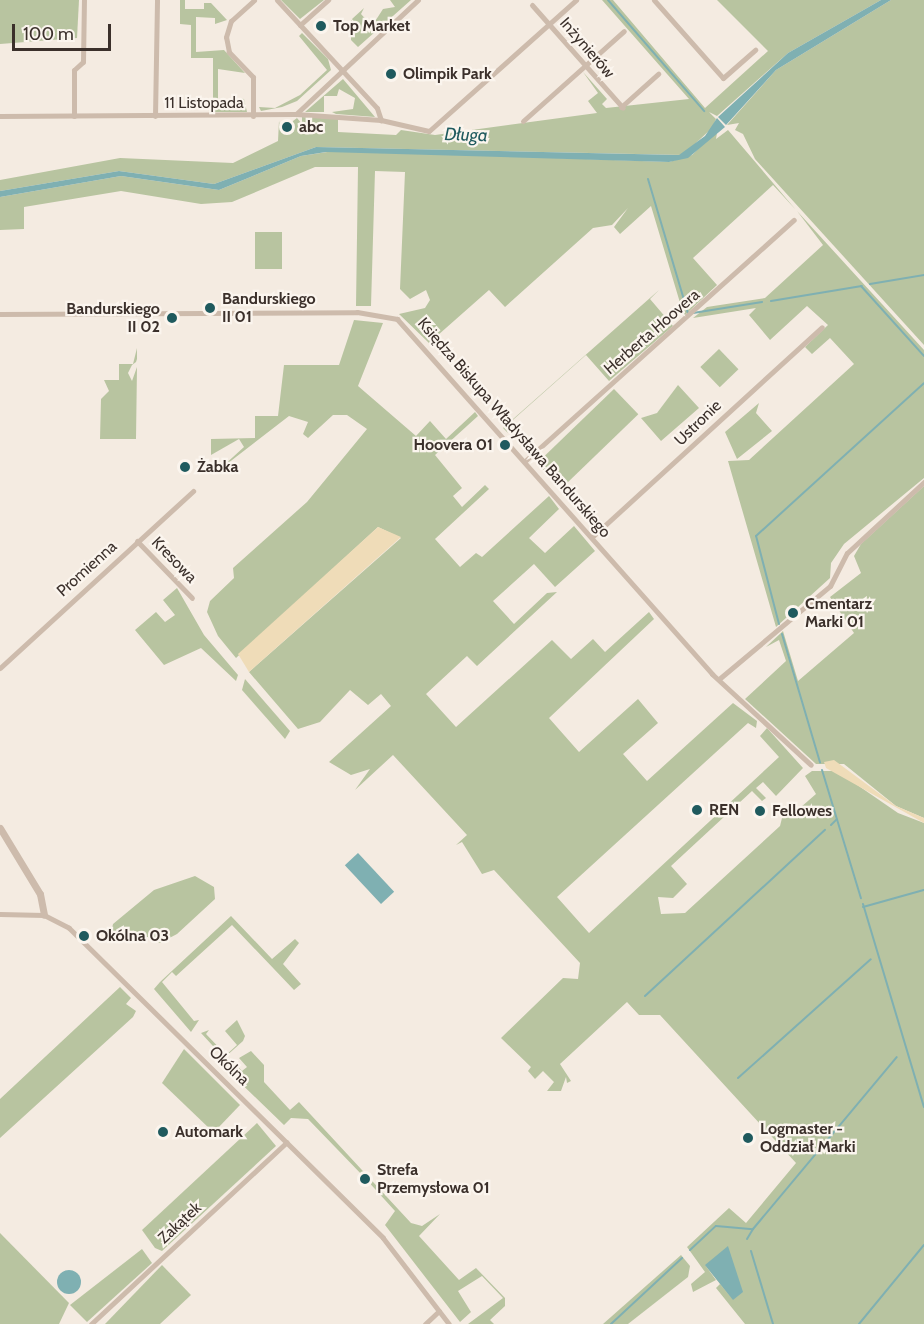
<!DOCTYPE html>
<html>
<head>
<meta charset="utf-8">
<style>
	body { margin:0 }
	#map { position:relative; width:924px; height:1324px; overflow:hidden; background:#f4ebe1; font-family:Cabin,sans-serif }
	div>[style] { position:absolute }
	.green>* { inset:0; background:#b8c4a0; transform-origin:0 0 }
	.sand>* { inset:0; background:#efdcb8 }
	.water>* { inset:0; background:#7fb0b2; transform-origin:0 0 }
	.round { border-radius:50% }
	.stream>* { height:2px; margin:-1px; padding:0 1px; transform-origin:1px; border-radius:1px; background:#7fb0b2 }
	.minor>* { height:5px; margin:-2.5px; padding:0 2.5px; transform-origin:2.5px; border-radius:2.5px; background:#cdbbac }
	.tertiary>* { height:7px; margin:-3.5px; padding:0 3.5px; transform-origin:3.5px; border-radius:3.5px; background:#cdbbac }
	.dots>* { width:16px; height:16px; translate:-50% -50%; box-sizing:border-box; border:3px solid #fbf5ee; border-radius:50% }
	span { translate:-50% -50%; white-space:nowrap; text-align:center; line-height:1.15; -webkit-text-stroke:4.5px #fbf5ee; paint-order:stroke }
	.poi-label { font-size:16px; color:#3b302b; font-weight:700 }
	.left { translate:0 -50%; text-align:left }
	.right { translate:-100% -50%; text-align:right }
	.street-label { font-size:16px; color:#3b302b }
	.water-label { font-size:18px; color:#1f5a5e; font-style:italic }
	.scale { position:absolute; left:12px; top:24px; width:99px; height:27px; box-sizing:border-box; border:3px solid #3b302b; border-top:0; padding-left:8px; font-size:18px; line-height:21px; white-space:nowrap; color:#3b302b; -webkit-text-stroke:4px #fbf5ee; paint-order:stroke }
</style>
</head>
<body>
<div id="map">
	<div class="green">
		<div style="clip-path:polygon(0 0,79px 0,77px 38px,0 44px)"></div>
		<div style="clip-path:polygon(180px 0,185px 0,185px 9px,204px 9px,204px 3px,211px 3px,227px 20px,215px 24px,215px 18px,196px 17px,196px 52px,224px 50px,245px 73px,218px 69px,218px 104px,237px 104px,237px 98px,244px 99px,247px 112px,213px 112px,213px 58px,191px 58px,191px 25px,180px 24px)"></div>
		<div style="clip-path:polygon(281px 0,324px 0,300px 19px)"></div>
		<div style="clip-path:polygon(390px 0,411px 0,358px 47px,351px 40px,351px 20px,356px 25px,352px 19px,364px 8px,361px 14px,372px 26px,383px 9px,395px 7px)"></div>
		<div style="clip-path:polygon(602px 0,613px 0,705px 108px,768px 51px,717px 0,881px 0,788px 53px,717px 116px,709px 112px,716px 119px,712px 128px,683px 155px,316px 147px,214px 184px,119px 171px,0 191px,0 180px,120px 158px,233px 163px,278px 141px,279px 121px,281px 131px,294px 132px,289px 124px,297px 118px,302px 124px,302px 117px,338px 119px,338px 132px,396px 135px,401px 130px,435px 135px,597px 113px,588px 101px,598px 93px,583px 72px,607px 99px,602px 104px,606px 108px,689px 99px)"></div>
		<div style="clip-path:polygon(891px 0,924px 0,924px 345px,755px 159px,743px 134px,735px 130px,739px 123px,727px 125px,776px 70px)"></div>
		<div style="clip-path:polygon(302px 33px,328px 59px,331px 70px,297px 101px,282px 107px,261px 111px,259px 107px,275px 108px,300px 95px,327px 70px,299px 36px)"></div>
		<div style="clip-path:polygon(343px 79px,375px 117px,336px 114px,332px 112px,353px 109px,355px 98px,339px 89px,337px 96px,324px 96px,324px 112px,305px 112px)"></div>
		<div style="clip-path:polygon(728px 130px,796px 210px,773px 185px,693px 258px,717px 285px,684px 316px,651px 206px,620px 234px,614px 227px,628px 208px,612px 225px,593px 228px,505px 307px,489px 290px,429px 343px,399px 314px,425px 308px,430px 300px,426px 290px,410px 299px,400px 289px,405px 172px,375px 171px,371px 306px,356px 306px,358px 167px,315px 167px,232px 202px,201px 204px,121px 191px,24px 207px,24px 229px,0 230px,0 197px,121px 176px,219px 190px,301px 156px,340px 150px,669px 162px,692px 155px,711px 136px,717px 133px,716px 139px)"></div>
		<div style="clip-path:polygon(797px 211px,924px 350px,924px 478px,844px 544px,831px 563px,830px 578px,776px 627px,728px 461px,749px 460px,854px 364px,830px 338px,812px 354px,805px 347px,828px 325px,807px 306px,770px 340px,749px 315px,756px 308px,693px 318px,707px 307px,765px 298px,823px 245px)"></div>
		<div style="left:255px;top:232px;width:27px;height:37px"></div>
		<div style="clip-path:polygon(659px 290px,650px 299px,673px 326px,609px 381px,586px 355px,505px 427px,508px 433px,503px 428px)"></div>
		<div style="clip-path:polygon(354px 320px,383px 323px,358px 386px,416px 436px,430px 421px,446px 439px,475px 412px,478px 416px,435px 455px,462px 488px,453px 496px,462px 507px,485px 485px,489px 489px,435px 539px,460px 567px,476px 553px,482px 557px,549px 496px,559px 509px,529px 538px,545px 553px,574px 526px,595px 551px,555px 587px,534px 564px,493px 601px,514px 624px,547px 593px,557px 592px,477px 666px,467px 656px,426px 694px,456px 727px,552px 640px,571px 659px,593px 639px,605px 652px,649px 612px,654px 619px,549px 718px,579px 752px,638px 699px,658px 723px,623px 754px,647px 781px,733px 703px,757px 721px,756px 728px,748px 723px,557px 897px,589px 933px,779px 757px,760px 736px,767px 728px,803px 768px,776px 796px,763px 782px,756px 788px,766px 798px,762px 801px,752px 791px,671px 866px,687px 884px,673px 898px,658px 897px,661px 914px,685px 913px,780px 826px,785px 806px,793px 814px,816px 794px,805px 776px,812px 771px,837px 771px,898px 813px,924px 823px,924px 1324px,745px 1324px,716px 1288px,720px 1284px,733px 1300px,705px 1265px,716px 1280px,693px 1292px,691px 1284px,705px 1272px,687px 1247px,729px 1208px,746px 1223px,796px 1163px,660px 1015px,639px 1015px,627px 1002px,560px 1064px,571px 1081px,567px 1083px,566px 1077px,561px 1091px,547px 1091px,554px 1082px,543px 1071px,535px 1079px,528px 1071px,531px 1067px,501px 1038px,563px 978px,578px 979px,580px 963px,494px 870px,482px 874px,462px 842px,456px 845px,467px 835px,393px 755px,355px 790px,370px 769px,351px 775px,329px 762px,391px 706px,381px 694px,368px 705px,350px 690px,320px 722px,298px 729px,249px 672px,401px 538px,378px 527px,236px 658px,218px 636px,207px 612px,210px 601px,234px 578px,233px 568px,307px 502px,367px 429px,347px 415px,333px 415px,308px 438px,303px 434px,308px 422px,289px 416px,214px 474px,218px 464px,222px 467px,244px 447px,239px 439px,211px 455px,211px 439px,255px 438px,255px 416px,278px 416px,284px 365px,339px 365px)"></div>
		<div style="clip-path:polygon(137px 348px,137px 359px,136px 362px,132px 365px,128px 373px,132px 381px,137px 367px,136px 439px,100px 439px,101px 399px,109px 391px,104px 380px,119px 380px,119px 364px,133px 364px)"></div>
		<div style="left:719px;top:349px;width:28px;height:26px;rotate:46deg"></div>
		<div style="clip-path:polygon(678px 385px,699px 408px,661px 441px,641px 418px,657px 413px)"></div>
		<div style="left:614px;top:389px;width:35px;height:107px;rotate:46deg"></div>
		<div style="clip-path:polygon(759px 403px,756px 413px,772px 431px,737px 459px,725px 432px)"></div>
		<div style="clip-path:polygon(924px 486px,924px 818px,896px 806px,844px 764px,816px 764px,745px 699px,786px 661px,779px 640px,766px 647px,783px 631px,798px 681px,854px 633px,830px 597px,861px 573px,854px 556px,861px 544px)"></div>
		<div style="clip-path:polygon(177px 588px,204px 635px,238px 675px,236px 681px,201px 648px,164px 665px,135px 630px,156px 612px,165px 622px,175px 615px,163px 600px)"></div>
		<div style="clip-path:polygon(245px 679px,290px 731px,285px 739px,242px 690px)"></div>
		<div style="clip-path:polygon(195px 876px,214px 887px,215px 899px,177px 934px,160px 943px,140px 934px,111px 933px,113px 924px,154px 890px)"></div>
		<div style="clip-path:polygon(231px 916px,272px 959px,295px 939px,299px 943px,283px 964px,301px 984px,294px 990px,232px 925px,176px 976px,172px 972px,162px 982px,194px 1021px,199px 1020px,191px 1032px,154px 989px,160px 982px)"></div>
		<div style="clip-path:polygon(120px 987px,131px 998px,126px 1004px,136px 1011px,133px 1017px,0 1138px,0 1099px)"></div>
		<div style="clip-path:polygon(237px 1020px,245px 1036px,243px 1041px,224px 1058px,201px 1033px,209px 1030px,206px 1034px,226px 1055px,237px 1045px,225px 1031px)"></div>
		<div style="clip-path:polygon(184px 1049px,240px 1105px,217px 1129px,211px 1130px,162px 1083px)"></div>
		<div style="clip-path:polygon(251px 1051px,264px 1065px,264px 1082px,290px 1110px,299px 1102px,411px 1223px,422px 1226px,440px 1214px,419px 1236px,459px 1280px,476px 1268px,505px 1298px,505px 1306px,490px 1320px,494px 1324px,468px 1324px,503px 1298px,482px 1276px,458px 1291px,471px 1312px,460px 1322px,385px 1225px,395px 1211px,365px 1178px,308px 1119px,291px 1118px,284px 1125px,228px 1071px,234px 1062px,242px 1071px,247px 1067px,239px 1058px)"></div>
		<div style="clip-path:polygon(257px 1123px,276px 1146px,162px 1251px,155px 1248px,142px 1230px)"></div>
		<div style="clip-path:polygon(0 1233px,69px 1303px,59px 1324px,0 1324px)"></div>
		<div style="clip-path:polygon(142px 1249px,152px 1263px,87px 1322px,70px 1305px)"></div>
		<div style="clip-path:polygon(681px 1255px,690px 1266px,688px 1277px,628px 1324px,603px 1324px)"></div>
		<div style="clip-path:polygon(162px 1265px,191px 1295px,160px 1324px,105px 1324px)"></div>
	</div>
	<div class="sand">
		<div style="clip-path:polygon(378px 527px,401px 537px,249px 672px,238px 654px)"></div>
		<div style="clip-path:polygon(834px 760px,896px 806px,924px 818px,924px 823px,826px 768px,824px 762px)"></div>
	</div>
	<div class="water">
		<div style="clip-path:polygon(881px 0,891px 0,776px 70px,726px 125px,718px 117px,788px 53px)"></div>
		<div style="clip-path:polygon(717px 118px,725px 127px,688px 158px,669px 162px,326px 152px,301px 156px,219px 190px,121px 176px,0 197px,0 191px,119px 171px,214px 184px,316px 147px,679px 155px,705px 136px)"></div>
		<div style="left:358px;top:853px;width:53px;height:18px;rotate:47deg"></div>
		<div style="clip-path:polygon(728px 1246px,743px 1292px,733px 1300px,705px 1265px)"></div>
		<div class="round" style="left:57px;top:1270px;width:24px;height:24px"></div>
	</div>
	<div class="stream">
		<div style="left:608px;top:0;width:147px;rotate:49.1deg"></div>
		<div style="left:648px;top:179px;width:140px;rotate:73.4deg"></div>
		<div style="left:870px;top:284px;width:55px;rotate:-9.5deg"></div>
		<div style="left:861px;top:286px;width:94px;rotate:48deg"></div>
		<div style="left:771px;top:301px;width:92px;rotate:-9.4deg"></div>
		<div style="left:693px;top:313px;width:70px;rotate:-9.1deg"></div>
		<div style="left:779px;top:624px;width:91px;rotate:-104.6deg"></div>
		<div style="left:756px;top:536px;width:227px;rotate:-42.3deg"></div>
		<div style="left:782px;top:634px;width:134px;rotate:73.5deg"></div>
		<div style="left:822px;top:770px;width:134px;rotate:73.1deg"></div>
		<div style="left:831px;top:825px;width:8px;rotate:-45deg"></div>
		<div style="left:863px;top:904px;width:212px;rotate:73.3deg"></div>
		<div style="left:863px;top:907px;width:63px;rotate:-15.6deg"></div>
		<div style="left:645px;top:996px;width:245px;rotate:-42.7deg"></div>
		<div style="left:738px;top:1078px;width:178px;rotate:-41.8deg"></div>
		<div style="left:747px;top:1239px;width:12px;rotate:-59deg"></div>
		<div style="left:690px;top:1250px;width:35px;rotate:-43deg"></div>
		<div style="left:716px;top:1226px;width:37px;rotate:5deg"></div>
		<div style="left:753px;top:1229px;width:224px;rotate:-50.1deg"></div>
		<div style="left:751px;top:1251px;width:76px;rotate:73.2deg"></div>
		<div style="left:611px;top:1324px;width:97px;rotate:-42.9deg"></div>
		<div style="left:859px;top:1324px;width:102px;rotate:-50.6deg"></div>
	</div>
	<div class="minor">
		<div style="left:277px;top:0;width:147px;rotate:47.2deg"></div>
		<div style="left:377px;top:108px;width:13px;rotate:72deg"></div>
		<div style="left:654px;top:0;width:104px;rotate:48.5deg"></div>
		<div style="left:723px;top:78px;width:43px;rotate:-41.2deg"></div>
		<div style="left:532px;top:5px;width:137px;rotate:48.5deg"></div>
		<div style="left:300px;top:25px;width:38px;rotate:-42deg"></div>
		<div style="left:621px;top:107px;width:50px;rotate:-41.7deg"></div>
		<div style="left:296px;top:114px;width:167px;rotate:-43.1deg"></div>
		<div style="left:0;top:116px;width:296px;rotate:-0.4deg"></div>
		<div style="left:296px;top:114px;width:85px;rotate:4deg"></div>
		<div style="left:381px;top:120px;width:49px;rotate:12.9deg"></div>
		<div style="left:429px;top:131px;width:197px;rotate:-41.7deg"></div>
		<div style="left:74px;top:116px;width:46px;rotate:-90deg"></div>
		<div style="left:74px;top:70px;width:12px;rotate:-42deg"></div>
		<div style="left:83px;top:62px;width:62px;rotate:-89.1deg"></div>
		<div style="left:155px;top:116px;width:116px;rotate:-89deg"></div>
		<div style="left:253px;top:116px;width:39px;rotate:-90deg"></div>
		<div style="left:253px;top:77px;width:35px;rotate:-134deg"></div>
		<div style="left:229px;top:52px;width:15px;rotate:-101deg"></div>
		<div style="left:226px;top:37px;width:17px;rotate:-73deg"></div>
		<div style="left:231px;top:21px;width:31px;rotate:-42deg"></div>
		<div style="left:523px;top:121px;width:135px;rotate:-41.7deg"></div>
		<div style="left:0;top:314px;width:357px;rotate:-0.3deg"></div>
		<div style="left:357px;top:312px;width:41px;rotate:9.9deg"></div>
		<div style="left:397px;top:319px;width:475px;rotate:48.4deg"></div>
		<div style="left:712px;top:674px;width:134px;rotate:42.6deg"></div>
		<div style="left:525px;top:461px;width:361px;rotate:-41.9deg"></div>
		<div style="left:592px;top:537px;width:311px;rotate:-42.4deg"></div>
		<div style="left:137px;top:541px;width:79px;rotate:46deg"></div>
		<div style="left:0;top:668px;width:262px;rotate:-42.5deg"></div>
		<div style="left:719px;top:679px;width:145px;rotate:-40deg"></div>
		<div style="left:830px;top:586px;width:37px;rotate:-63deg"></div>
		<div style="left:847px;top:553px;width:105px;rotate:-42.7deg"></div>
		<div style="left:0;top:914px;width:44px;rotate:1.3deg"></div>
		<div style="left:44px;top:915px;width:28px;rotate:27deg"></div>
		<div style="left:69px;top:928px;width:441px;rotate:44.6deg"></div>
		<div style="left:383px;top:1238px;width:108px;rotate:52.5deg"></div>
		<div style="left:91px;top:1324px;width:267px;rotate:-42.9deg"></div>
		<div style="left:425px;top:1324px;width:19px;rotate:-43deg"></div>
	</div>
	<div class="tertiary">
		<div style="left:0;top:828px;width:77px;rotate:58.8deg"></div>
		<div style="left:40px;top:894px;width:21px;rotate:79deg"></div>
	</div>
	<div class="dots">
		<div style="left:321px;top:26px;background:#1f5a5e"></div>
		<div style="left:391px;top:74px;background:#1f5a5e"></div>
		<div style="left:287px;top:127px;background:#1f5a5e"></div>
		<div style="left:210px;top:308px;background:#1f5a5e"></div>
		<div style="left:172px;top:318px;background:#1f5a5e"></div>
		<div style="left:505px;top:445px;background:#1f5a5e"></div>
		<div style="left:185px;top:467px;background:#1f5a5e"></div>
		<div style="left:793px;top:613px;background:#1f5a5e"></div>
		<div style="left:697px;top:810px;background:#1f5a5e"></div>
		<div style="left:760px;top:811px;background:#1f5a5e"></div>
		<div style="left:84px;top:936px;background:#1f5a5e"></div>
		<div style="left:163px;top:1132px;background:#1f5a5e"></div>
		<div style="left:748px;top:1138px;background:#1f5a5e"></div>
		<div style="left:365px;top:1179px;background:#1f5a5e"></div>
	</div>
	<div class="poi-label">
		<span class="left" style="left:333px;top:26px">Top Market</span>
		<span class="left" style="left:403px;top:74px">Olimpik Park</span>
		<span class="left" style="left:299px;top:127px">abc</span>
		<span class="left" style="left:222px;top:308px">Bandurskiego<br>II 01</span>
		<span class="right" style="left:160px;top:318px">Bandurskiego<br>II 02</span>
		<span class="right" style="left:493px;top:445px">Hoovera 01</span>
		<span class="left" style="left:197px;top:467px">Żabka</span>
		<span class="left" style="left:805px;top:613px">Cmentarz<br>Marki 01</span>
		<span class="left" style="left:709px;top:810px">REN</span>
		<span class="left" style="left:772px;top:811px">Fellowes</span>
		<span class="left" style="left:96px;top:936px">Okólna 03</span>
		<span class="left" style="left:760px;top:1138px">Logmaster -<br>Oddział Marki</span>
		<span class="left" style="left:175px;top:1132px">Automark</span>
		<span class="left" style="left:377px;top:1179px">Strefa<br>Przemysłowa 01</span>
	</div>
	<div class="street-label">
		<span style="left:587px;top:48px;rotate:49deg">Inżynierów</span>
		<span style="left:204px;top:103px">11 Listopada</span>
		<span style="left:652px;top:332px;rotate:-41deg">Herberta Hoovera</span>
		<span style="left:698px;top:423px;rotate:-44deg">Ustronie</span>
		<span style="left:514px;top:428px;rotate:49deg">Księdza Biskupa Władysława Bandurskiego</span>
		<span style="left:174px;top:560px;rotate:46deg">Kresowa</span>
		<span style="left:87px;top:569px;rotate:-42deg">Promienna</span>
		<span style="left:229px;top:1066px;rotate:44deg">Okólna</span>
		<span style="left:180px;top:1223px;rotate:-43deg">Zakątek</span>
	</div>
	<div class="water-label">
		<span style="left:466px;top:135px;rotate:2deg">Długa</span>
	</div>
	<div class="scale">100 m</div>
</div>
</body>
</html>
